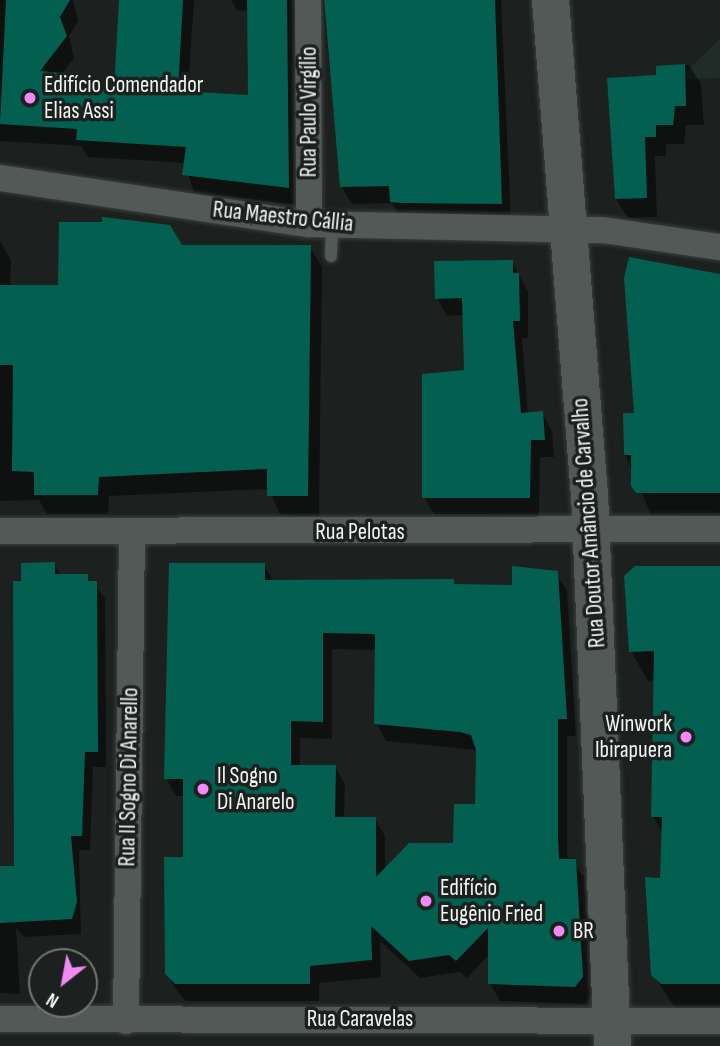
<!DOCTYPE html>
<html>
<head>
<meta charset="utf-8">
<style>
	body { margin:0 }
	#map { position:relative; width:720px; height:1046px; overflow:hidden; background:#1c211f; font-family:"Sofia Sans Condensed",sans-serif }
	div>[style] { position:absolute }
	.built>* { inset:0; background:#1f2c28 }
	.shadow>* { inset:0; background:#0007 }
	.building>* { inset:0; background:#036050 }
	.roads { filter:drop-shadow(0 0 2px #3a3f3d) drop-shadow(0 0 2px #3a3f3d) }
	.lane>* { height:12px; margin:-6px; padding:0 6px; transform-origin:6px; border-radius:6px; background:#535957 }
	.street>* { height:26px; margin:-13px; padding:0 13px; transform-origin:13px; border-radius:13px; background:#535957 }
	.secondary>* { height:37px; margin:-18.5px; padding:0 18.5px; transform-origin:18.5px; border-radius:18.5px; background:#535957 }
	.dots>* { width:19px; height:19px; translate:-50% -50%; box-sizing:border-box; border:4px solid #1c211f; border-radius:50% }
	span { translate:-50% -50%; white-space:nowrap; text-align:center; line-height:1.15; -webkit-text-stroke:7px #1c211f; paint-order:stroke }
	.poi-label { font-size:23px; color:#f2f6f4 }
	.left { translate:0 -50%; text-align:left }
	.right { translate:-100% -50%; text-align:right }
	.street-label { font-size:23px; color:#f2f6f4 }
	.north { position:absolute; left:28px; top:948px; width:70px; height:70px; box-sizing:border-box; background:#1c211f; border:2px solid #727674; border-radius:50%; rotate:211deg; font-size:19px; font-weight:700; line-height:28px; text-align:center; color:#f2f6f4 }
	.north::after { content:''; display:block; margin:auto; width:24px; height:32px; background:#f18af4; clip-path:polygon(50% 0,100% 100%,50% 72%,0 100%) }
</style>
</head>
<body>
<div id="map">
	<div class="built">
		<div style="clip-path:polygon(720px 39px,720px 78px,678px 79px)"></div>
	</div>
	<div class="shadow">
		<div style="clip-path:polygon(0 0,73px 0,78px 21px,69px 36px,74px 58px,61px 75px,67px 86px,116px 89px,121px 0,194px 0,188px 93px,250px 97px,249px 10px,237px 11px,231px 0,296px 0,299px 205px,194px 193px,185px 163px,88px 157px,81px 146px,0 141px)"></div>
		<div style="clip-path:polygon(323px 0,501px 0,511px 221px,402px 220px,392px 203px,352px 204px,341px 186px)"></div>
		<div style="clip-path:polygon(689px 65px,701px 84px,704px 125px,686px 125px,684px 144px,666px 144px,666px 156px,655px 156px,657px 217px,628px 218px,616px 199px,658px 67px)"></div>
		<div style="clip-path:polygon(0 241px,11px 260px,10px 287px,60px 287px,181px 246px,310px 247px,322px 267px,319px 516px,280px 515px,269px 489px,109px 496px,108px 514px,47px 514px,39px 500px,0 501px)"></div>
		<div style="clip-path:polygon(512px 262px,528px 292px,528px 338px,522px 338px,528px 414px,542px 413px,552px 431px,554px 457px,540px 457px,539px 515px,434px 514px,424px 497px,466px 372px,465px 315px,447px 316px,437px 298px)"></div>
		<div style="clip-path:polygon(695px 269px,720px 276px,720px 517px,651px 515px,625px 454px)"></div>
		<div style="clip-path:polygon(54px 564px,61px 576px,87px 576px,105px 598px,106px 767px,93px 767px,90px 850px,79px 850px,81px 934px,24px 937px,16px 928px,20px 994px,0 993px,0 890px,15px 926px,15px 582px)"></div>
		<div style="clip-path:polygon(evenodd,264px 565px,274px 582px,514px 586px,514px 568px,556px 573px,567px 591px,576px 736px,567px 736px,567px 856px,585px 878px,592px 995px,585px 1004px,500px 1001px,490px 984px,490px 954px,467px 978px,460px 972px,420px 978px,380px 941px,381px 977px,319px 983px,319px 1001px,186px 1001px,177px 991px,166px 973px,184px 859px,185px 796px,176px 796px,166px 778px,264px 565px,332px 649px,376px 650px,376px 723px,386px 741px,477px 750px,476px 806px,455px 845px,385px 870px,385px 836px,375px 819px,344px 819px,345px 784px,335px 767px,300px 767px,300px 738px,332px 739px,332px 649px)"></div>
		<div style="clip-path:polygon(720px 570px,720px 1013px,679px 1013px,653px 975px,663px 834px,653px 816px,656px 680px,648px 681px,631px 651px)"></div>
	</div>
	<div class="building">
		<div style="clip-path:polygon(6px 0,70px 0,60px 17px,67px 36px,40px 71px,62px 73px,61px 84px,114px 87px,119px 0,183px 0,178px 91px,248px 95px,247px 0,287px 0,289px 188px,182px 175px,186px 147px,76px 140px,77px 129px,0 124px)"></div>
		<div style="clip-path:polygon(324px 0,495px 0,502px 204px,401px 203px,390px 202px,389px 186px,340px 187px)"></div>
		<div style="clip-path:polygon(685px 64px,686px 106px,675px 106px,673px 125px,656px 125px,656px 137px,645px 137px,647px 198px,615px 199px,607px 78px,656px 75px,656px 66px)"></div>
		<div style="clip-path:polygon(102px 217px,170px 225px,182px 245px,311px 245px,308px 496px,267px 496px,267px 469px,99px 477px,98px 495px,34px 495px,34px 472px,12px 471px,13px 365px,0 365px,0 285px,58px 285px,59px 222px,102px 222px)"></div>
		<div style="clip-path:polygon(629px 257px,720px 274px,720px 493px,636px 493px,631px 486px,631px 455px,624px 455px,623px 413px,634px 413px,624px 278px)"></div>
		<div style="clip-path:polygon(513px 260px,513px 273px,519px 273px,520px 321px,513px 321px,521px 413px,543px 411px,545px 440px,531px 440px,530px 498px,422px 498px,422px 374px,464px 370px,462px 298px,435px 299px,434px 261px)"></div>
		<div style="clip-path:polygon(55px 562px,55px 574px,88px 574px,88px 581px,97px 581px,98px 752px,85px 752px,82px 836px,71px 836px,77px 902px,72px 919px,0 923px,0 866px,14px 866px,13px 581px,21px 581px,21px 563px)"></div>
		<div style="clip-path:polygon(evenodd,169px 563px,265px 563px,265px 580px,454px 579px,454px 584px,512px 585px,512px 566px,558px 571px,567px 719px,558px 719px,558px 838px,559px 859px,576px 859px,583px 977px,575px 987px,488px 984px,488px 928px,456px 961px,449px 955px,409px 961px,371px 926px,372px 960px,310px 966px,310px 984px,175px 984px,165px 974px,164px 857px,183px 857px,183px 779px,164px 779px,169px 563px,323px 633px,375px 634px,374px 724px,460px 732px,471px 735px,476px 750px,475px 804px,454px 804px,453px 843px,409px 843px,376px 877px,376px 817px,335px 817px,336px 765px,291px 765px,291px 721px,323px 722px,323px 633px)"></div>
		<div style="clip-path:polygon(635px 566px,720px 566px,720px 984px,661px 984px,651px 975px,645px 877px,660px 878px,662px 817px,651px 817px,654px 651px,629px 652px,624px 576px)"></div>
	</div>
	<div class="roads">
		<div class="lane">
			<div style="left:331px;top:256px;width:30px;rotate:-88deg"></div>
		</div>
		<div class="street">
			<div style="left:308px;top:0;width:224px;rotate:89.7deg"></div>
			<div style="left:0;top:178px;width:312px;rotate:8.5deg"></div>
			<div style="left:309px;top:224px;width:294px;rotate:1.2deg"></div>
			<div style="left:603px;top:230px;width:118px;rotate:8.3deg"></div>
			<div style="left:0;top:531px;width:720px;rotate:-0.16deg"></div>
			<div style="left:0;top:1019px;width:720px;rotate:0.16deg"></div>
			<div style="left:126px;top:1021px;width:488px;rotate:-89.3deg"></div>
		</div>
		<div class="secondary">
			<div style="left:550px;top:0;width:494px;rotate:85.5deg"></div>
			<div style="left:589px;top:492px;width:554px;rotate:87.62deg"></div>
		</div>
	</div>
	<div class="dots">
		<div style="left:30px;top:98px;background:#f18af4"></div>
		<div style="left:686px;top:737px;background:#f18af4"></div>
		<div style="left:203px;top:789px;background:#f18af4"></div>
		<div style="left:426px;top:901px;background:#f18af4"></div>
		<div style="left:559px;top:931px;background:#f18af4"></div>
	</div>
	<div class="poi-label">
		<span class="left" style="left:44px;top:98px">Edifício Comendador<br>Elias Assi</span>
		<span class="right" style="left:672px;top:737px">Winwork<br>Ibirapuera</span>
		<span class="left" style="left:217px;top:789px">Il Sogno<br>Di Anarelo</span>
		<span class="left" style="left:440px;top:901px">Edifício<br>Eugênio Fried</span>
		<span class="left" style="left:573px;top:931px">BR</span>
	</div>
	<div class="street-label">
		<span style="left:309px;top:112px;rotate:-90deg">Rua Paulo Virgílio</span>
		<span style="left:283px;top:217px;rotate:6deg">Rua Maestro Cállia</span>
		<span style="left:589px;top:523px;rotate:-94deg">Rua Doutor Amâncio de Carvalho</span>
		<span style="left:360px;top:532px">Rua Pelotas</span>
		<span style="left:129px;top:777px;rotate:-89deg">Rua II Sogno Di Anarello</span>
		<span style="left:360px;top:1019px">Rua Caravelas</span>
	</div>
	<div class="north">N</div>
</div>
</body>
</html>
